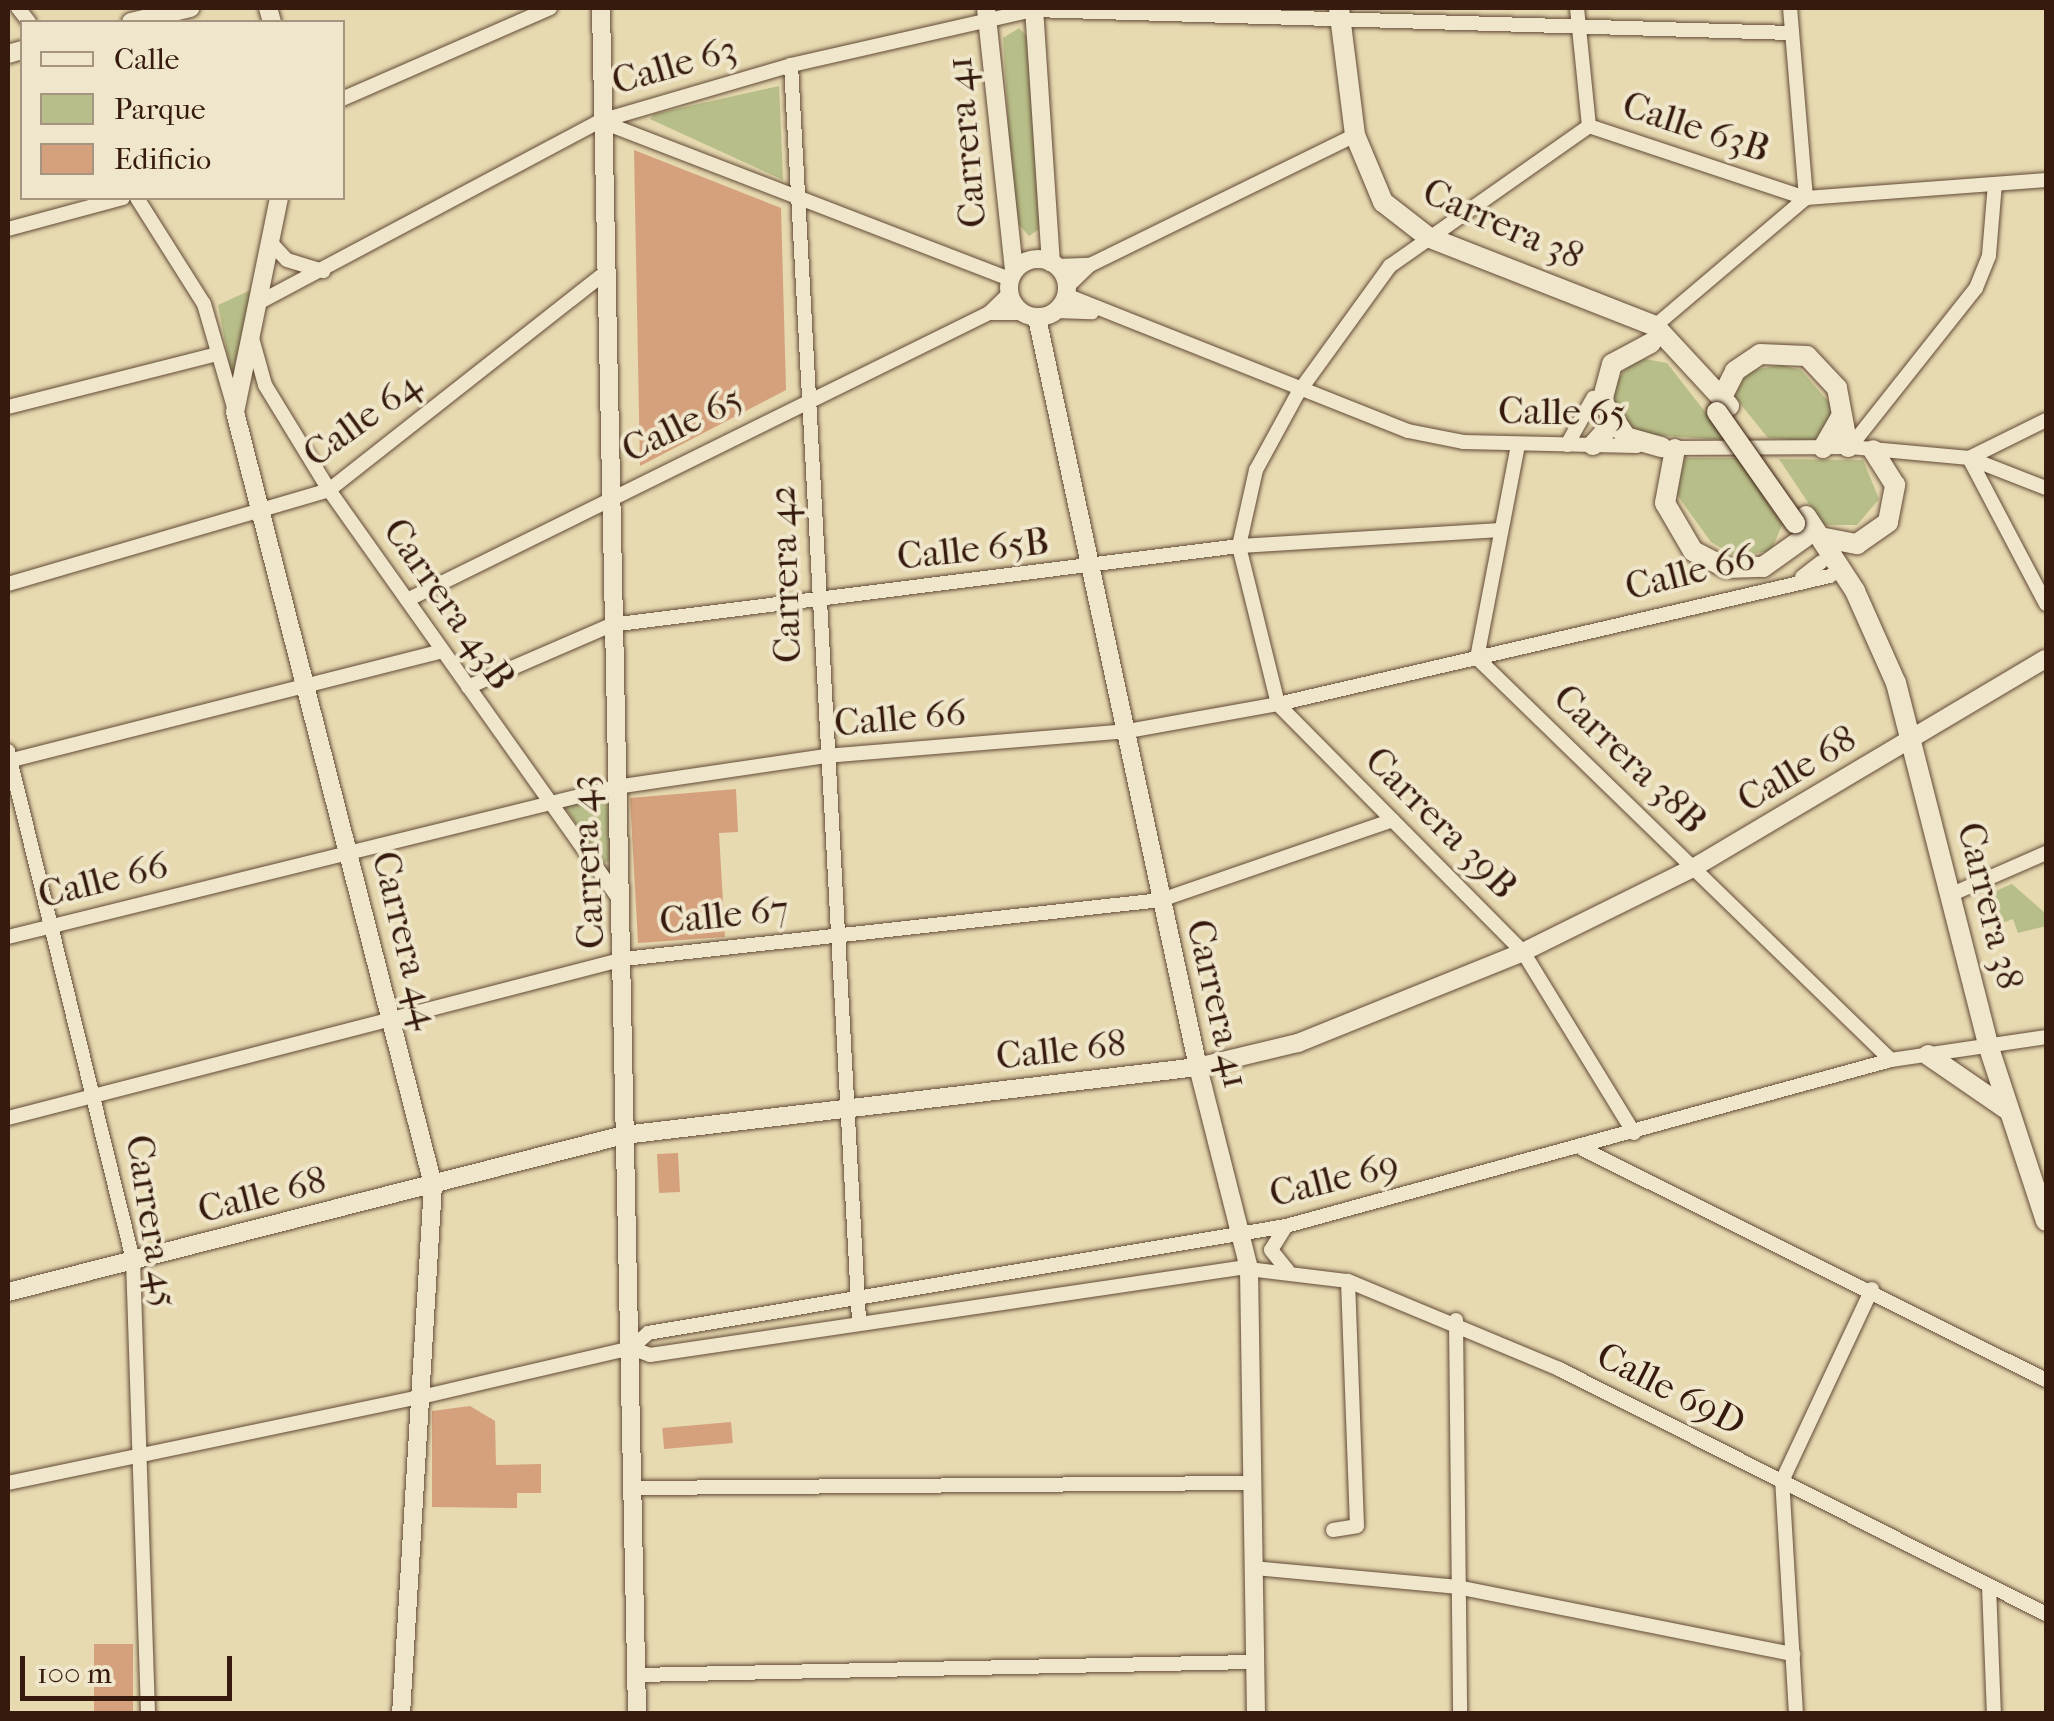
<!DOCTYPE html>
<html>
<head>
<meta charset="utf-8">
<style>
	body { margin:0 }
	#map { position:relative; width:2054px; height:1721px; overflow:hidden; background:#e7d9b0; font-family:"IM FELL French Canon",serif }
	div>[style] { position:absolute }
	.green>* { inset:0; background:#b8be89 }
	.building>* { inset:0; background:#d4a17c; transform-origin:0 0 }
	.roads { filter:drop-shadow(0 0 2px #624a36) drop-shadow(0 0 2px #624a36) }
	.minor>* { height:14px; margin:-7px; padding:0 7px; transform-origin:7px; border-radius:7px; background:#efe6cc }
	.tertiary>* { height:18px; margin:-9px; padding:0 9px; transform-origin:9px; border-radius:9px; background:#efe6cc }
	.tertiary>.ring { margin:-9px; padding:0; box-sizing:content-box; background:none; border:18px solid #efe6cc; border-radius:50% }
	.secondary>* { height:20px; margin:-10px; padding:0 10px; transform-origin:10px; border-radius:10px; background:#efe6cc }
	.bridges { filter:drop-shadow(0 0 2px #351a0d) drop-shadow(0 0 2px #351a0d) }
	.secondary-bridge>* { height:20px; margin:-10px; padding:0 10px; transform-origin:10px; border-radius:10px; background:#efe6cc }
	span { translate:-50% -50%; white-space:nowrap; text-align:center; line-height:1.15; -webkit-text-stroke:8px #efe6cc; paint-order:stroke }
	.street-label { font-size:38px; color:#351a0d }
	.frame { position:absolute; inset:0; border:10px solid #351a0d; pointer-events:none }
	.legend { position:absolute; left:20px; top:20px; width:325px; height:180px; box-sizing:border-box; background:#efe6cc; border:2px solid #a59480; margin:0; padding:12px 18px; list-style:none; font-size:30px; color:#351a0d }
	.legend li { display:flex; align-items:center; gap:20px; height:50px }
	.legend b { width:50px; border:2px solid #a59480 }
	.scale { position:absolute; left:20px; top:1656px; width:212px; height:45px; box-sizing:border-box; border:5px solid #351a0d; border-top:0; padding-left:12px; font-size:30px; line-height:35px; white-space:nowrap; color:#351a0d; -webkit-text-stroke:8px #efe6cc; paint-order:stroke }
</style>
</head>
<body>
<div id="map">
	<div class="green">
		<div style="clip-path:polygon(1019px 28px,1027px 37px,1041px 228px,1029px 236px,1014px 219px,1003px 38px)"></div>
		<div style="clip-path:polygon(779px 86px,783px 180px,650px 119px,654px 114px)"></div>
		<div style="clip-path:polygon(253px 289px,232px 378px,218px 305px)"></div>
		<div style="clip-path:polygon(1645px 359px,1667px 363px,1727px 440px,1637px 434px,1612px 408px,1612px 389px,1628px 365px)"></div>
		<div style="clip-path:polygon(1781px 365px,1801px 370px,1833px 407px,1833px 423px,1814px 442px,1768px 438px,1734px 396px,1748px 371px)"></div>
		<div style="clip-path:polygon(1684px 458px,1739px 458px,1782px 525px,1771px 551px,1735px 556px,1711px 542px,1677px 495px)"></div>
		<div style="clip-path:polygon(1779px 459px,1863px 460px,1879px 499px,1857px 525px,1823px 525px)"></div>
		<div style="clip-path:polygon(608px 796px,611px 861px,602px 863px,564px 806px)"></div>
		<div style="clip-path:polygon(2012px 884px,2045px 913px,2046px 926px,2018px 933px,2013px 919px,1995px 926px,1986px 895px)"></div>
	</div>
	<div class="building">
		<div style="clip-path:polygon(634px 150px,781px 208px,786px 390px,640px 466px)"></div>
		<div style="clip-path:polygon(736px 789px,738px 832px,719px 833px,725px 937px,638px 943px,630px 798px)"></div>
		<div style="left:678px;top:1153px;width:39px;height:21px;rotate:87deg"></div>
		<div style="clip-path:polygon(470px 1406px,495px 1421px,496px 1465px,541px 1464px,541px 1493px,517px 1493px,517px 1508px,432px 1507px,432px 1411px)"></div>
		<div style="left:731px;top:1422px;width:21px;height:69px;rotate:85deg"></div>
		<div style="left:94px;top:1644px;width:39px;height:70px"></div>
	</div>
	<div class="roads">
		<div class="minor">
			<div style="left:18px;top:8px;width:18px;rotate:52deg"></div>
			<div style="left:1577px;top:8px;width:119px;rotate:84.2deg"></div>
			<div style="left:791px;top:65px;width:1256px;rotate:86.9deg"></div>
			<div style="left:342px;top:99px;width:227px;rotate:-23.6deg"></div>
			<div style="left:600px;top:121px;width:439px;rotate:21.1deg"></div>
			<div style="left:137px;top:198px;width:125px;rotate:57.7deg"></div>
			<div style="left:204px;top:304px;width:111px;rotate:73.8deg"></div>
			<div style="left:8px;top:229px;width:119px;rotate:-15.1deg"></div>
			<div style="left:271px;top:243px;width:23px;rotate:47deg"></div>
			<div style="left:287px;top:260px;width:38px;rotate:17deg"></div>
			<div style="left:1057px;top:266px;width:33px;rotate:-2deg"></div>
			<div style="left:1067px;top:287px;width:32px;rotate:-44deg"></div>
			<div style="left:1090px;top:265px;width:295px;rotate:-26.1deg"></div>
			<div style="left:1066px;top:295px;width:368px;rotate:21.7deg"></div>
			<div style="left:1408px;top:431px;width:56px;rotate:11.3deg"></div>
			<div style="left:1463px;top:442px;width:174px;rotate:1.3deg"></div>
			<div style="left:256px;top:304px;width:390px;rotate:-28deg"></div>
			<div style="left:600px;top:121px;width:199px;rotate:-16.3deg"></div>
			<div style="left:791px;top:65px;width:249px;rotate:-12.8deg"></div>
			<div style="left:1034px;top:10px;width:758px;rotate:1.74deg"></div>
			<div style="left:1056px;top:311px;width:36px;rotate:2deg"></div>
			<div style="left:989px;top:313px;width:33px"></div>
			<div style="left:1655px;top:326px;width:198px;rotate:-40.3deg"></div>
			<div style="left:1806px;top:198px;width:191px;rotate:-94.8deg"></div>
			<div style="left:252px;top:338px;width:49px;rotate:74.5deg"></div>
			<div style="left:265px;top:385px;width:123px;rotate:58.6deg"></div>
			<div style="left:329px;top:490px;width:501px;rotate:54.66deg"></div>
			<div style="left:8px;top:407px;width:217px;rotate:-14.2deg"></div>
			<div style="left:2046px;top:420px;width:86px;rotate:153.7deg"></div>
			<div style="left:1969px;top:458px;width:165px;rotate:62.2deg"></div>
			<div style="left:1518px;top:445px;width:217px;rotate:100.9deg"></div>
			<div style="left:1477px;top:658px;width:577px;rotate:44.16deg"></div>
			<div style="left:1567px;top:445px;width:54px;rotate:-61deg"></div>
			<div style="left:1850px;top:447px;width:203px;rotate:-51.6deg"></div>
			<div style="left:1976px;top:288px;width:35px;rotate:-68deg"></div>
			<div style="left:1989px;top:255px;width:71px;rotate:-85.2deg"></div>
			<div style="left:1669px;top:448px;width:181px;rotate:-0.3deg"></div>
			<div style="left:1850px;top:447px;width:120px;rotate:5.3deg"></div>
			<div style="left:1969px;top:458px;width:83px;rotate:21.3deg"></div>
			<div style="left:1802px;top:577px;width:24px;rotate:-38deg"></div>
			<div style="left:8px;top:584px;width:334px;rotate:-16.3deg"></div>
			<div style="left:329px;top:490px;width:351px;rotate:-38.2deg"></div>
			<div style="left:407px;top:600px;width:649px;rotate:-26.25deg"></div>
			<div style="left:989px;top:313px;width:28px;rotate:-44deg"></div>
			<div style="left:468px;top:687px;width:156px;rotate:-23.4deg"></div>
			<div style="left:611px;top:625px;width:633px;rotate:-7.17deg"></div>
			<div style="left:1239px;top:546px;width:259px;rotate:-3.5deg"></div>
			<div style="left:8px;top:751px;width:524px;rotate:76.2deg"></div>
			<div style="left:133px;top:1260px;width:454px;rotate:88.1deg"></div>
			<div style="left:8px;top:761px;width:448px;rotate:-14.2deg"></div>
			<div style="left:1952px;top:894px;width:103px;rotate:-23.6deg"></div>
			<div style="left:8px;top:937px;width:626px;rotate:-13.86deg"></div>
			<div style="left:616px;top:787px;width:212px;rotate:-8.4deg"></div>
			<div style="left:826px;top:756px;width:303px;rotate:-4.7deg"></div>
			<div style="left:1128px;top:731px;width:152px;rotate:-10.2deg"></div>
			<div style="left:1278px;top:704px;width:567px;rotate:-13.06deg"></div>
			<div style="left:8px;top:1118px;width:636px;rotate:-14.47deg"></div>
			<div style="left:624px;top:959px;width:540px;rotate:-6.27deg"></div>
			<div style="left:1161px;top:900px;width:245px;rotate:-19deg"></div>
			<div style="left:1634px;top:1133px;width:212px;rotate:-121.5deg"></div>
			<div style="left:1523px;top:952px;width:349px;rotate:-134.7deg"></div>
			<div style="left:1278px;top:704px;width:163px;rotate:-103.9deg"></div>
			<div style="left:1239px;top:546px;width:78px;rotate:-77.4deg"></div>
			<div style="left:1256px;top:470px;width:88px;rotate:-61.4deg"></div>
			<div style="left:1298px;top:393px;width:157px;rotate:-54.1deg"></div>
			<div style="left:1390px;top:266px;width:243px;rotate:-35.1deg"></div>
			<div style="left:1589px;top:126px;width:229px;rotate:18.4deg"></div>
			<div style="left:1806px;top:198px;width:241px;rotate:-4.3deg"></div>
			<div style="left:1583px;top:1149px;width:517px;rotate:26.52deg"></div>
			<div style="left:1286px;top:1226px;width:28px;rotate:122deg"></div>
			<div style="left:1271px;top:1250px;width:27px;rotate:51deg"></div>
			<div style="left:1456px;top:1320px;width:394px;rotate:89.4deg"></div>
			<div style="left:631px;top:1348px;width:20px;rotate:20deg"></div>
			<div style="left:650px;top:1355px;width:596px;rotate:-8.39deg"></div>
			<div style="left:1240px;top:1268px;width:109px;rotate:6.9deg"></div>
			<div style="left:1348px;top:1281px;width:229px;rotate:22.6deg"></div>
			<div style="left:1559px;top:1369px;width:545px;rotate:26.71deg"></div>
			<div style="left:8px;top:1483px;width:422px;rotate:-11.8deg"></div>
			<div style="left:421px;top:1397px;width:216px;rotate:-13.1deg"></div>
			<div style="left:631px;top:1348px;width:23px;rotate:-41deg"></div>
			<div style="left:648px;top:1333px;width:647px;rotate:-9.52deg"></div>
			<div style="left:1286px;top:1226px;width:627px;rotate:-15.34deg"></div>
			<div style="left:1891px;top:1060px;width:157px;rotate:-8.4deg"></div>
			<div style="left:637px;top:1488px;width:615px;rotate:-0.47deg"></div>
			<div style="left:1333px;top:1530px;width:24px;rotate:-9deg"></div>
			<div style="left:1357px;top:1526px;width:245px;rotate:-92.1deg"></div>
			<div style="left:1254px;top:1568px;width:204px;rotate:5.3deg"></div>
			<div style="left:1457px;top:1587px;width:343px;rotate:11.3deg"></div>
			<div style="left:1989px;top:1586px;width:128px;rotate:87.8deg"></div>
			<div style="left:637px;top:1675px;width:617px;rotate:-1.21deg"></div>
			<div style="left:1796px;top:1714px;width:233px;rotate:-93.4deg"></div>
			<div style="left:1782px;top:1481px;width:212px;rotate:-64.9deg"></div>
		</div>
		<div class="tertiary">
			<div style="left:268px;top:8px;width:15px;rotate:74deg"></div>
			<div style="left:601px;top:8px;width:1706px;rotate:88.79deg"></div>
			<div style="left:986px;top:8px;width:264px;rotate:83.9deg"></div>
			<div style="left:1034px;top:8px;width:255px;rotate:86.2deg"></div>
			<div style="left:131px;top:22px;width:61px;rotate:-13.3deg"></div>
			<div style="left:8px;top:54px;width:15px;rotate:-16deg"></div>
			<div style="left:279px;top:198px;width:218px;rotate:101.6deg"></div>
			<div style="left:235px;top:412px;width:798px;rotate:75.63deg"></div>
			<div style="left:433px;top:1185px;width:530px;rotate:93.46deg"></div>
			<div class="ring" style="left:1009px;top:259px;width:40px;height:40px"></div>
			<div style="left:1037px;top:318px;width:766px;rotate:77.87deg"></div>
			<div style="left:1198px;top:1067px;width:208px;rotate:75.8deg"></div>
			<div style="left:1249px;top:1269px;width:445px;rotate:89.1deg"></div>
			<div style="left:8px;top:1292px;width:636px;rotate:-14.3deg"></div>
			<div style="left:624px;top:1135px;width:578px;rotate:-6.76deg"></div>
			<div style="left:1198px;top:1067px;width:103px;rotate:-13.5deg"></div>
			<div style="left:1298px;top:1043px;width:243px;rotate:-22deg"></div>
			<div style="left:1523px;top:952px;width:192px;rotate:-26.3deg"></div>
			<div style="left:1695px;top:867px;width:408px;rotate:-30.7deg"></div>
		</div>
		<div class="secondary">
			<div style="left:1339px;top:8px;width:128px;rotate:82.8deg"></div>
			<div style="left:1355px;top:135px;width:73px;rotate:67.3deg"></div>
			<div style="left:1383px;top:202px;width:57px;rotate:37.9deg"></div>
			<div style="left:1428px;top:237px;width:244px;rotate:21.4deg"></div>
			<div style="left:1655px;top:326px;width:109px;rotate:47.2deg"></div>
			<div style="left:1651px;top:343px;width:44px;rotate:151.7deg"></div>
			<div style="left:1612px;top:364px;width:38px;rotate:105deg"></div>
			<div style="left:1602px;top:401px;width:43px;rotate:56.3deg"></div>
			<div style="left:1626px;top:437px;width:37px;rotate:16deg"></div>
			<div style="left:1722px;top:397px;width:29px;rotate:-63deg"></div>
			<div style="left:1735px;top:371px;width:30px;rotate:-34deg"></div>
			<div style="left:1760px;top:354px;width:47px;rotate:2.4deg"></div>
			<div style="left:1807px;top:356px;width:44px;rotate:46.8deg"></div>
			<div style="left:1837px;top:388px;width:60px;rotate:79.4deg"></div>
			<div style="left:1593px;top:445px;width:28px;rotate:-48deg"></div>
			<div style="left:1823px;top:448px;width:36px;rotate:-60deg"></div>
			<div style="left:1675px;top:449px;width:55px;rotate:100.5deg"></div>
			<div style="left:1665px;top:503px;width:56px;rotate:59.7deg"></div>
			<div style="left:1693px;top:551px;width:37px;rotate:27deg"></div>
			<div style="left:1726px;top:568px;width:37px;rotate:-2deg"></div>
			<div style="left:1763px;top:567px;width:52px;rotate:-35.5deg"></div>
			<div style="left:1806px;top:516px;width:90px;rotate:56.8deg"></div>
			<div style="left:1855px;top:591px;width:101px;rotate:66deg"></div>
			<div style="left:1896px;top:683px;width:374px;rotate:75.7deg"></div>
			<div style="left:1988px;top:1045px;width:185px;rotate:71.8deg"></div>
			<div style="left:1820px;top:537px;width:38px;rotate:11deg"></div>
			<div style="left:1857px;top:544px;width:38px;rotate:-35deg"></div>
			<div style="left:1888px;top:522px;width:38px;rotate:-79deg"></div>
			<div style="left:1895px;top:485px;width:41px;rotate:-122.2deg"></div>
			<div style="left:1928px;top:1055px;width:97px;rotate:34.5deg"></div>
		</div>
	</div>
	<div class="bridges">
		<div class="secondary-bridge">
			<div style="left:1717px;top:412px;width:136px;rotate:54.9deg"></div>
		</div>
	</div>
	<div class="street-label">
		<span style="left:674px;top:65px;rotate:-16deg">Calle 63</span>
		<span style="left:1696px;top:127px;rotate:18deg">Calle 63B</span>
		<span style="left:966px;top:142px;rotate:-95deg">Carrera 41</span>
		<span style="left:1503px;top:224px;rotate:24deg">Carrera 38</span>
		<span style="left:1562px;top:412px;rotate:1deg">Calle 65</span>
		<span style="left:362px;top:419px;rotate:-36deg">Calle 64</span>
		<span style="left:682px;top:424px;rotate:-26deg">Calle 65</span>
		<span style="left:973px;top:549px;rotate:-6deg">Calle 65B</span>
		<span style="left:1690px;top:572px;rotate:-14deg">Calle 66</span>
		<span style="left:785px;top:574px;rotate:-92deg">Carrera 42</span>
		<span style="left:449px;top:604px;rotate:55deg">Carrera 43B</span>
		<span style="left:900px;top:718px;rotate:-5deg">Calle 66</span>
		<span style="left:1630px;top:759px;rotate:44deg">Carrera 38B</span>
		<span style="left:1797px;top:769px;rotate:-31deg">Calle 68</span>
		<span style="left:1441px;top:823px;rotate:45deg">Carrera 39B</span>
		<span style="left:587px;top:862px;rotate:-93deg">Carrera 43</span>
		<span style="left:103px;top:880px;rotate:-14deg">Calle 66</span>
		<span style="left:1990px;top:906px;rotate:76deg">Carrera 38</span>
		<span style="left:724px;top:915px;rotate:-6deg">Calle 67</span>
		<span style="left:406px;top:940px;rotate:76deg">Carrera 44</span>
		<span style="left:1218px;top:1004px;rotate:77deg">Carrera 41</span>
		<span style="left:1061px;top:1050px;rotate:-6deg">Calle 68</span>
		<span style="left:1334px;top:1179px;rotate:-14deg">Calle 69</span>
		<span style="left:262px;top:1195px;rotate:-14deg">Calle 68</span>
		<span style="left:152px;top:1221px;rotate:81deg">Carrera 45</span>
		<span style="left:1671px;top:1389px;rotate:27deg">Calle 69D</span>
	</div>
	<div class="frame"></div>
	<ul class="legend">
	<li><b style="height:12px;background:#efe6cc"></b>Calle</li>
	<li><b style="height:28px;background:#b8be89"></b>Parque</li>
	<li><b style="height:28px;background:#d4a17c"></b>Edificio</li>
	</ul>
	<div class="scale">100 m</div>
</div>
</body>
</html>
